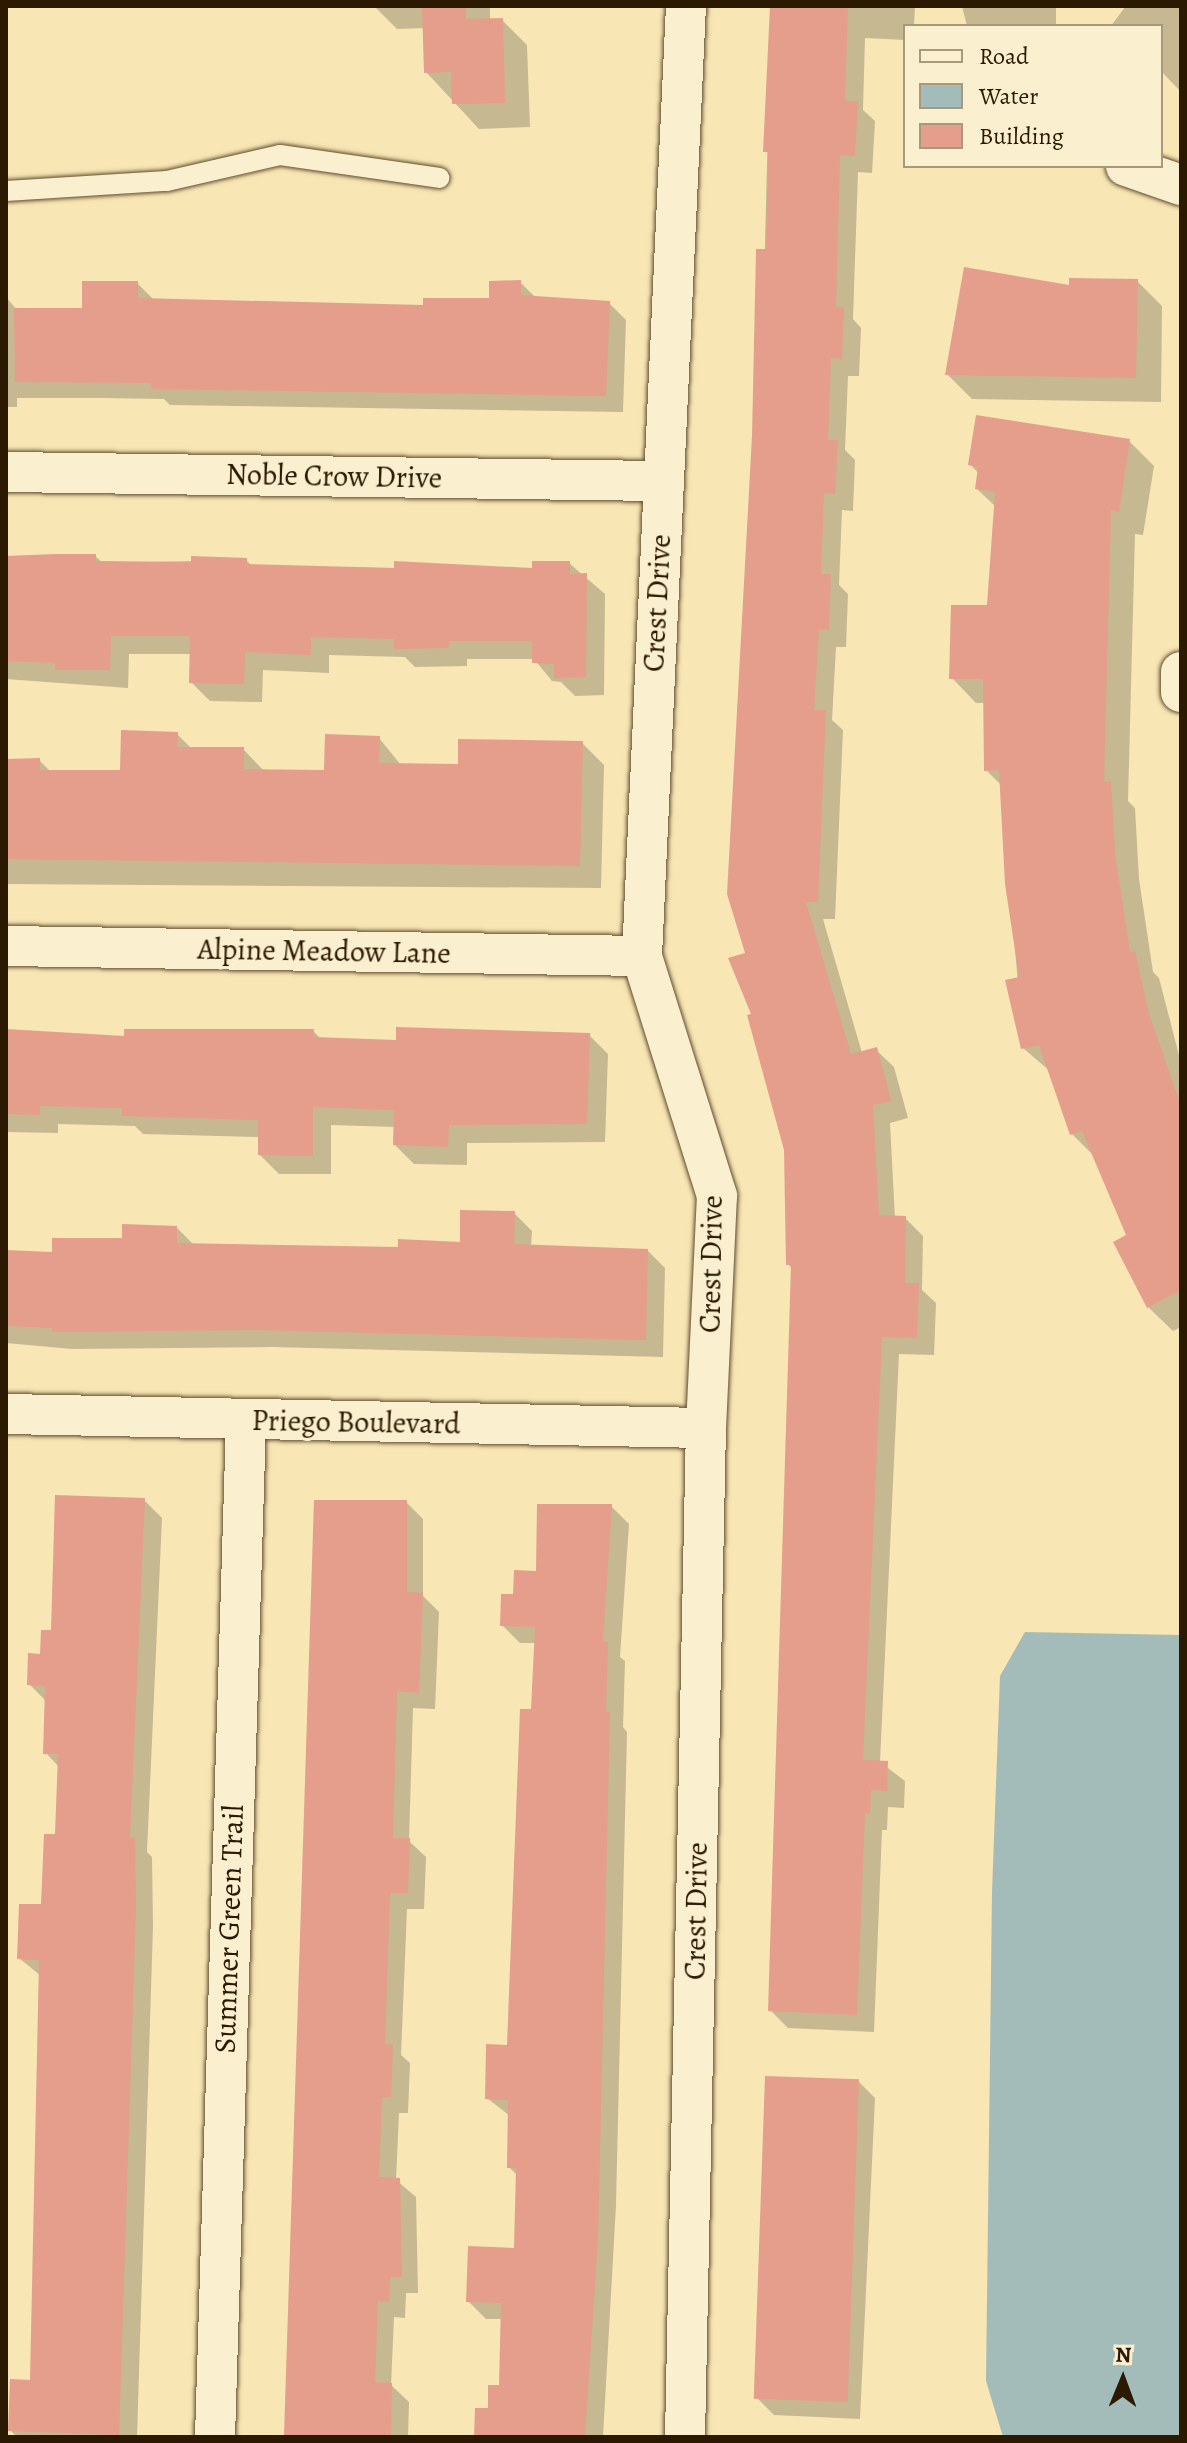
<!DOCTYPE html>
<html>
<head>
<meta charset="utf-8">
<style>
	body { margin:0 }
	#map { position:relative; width:1187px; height:2443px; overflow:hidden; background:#f8e6b4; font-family:Alegreya,serif }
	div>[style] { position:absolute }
	.water>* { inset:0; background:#a4bcb9 }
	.shadow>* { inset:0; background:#0003 }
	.building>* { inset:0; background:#e49e8b; transform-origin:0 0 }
	.roads { filter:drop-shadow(0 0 2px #5f4c2e) drop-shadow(0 0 2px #5f4c2e) }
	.lane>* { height:20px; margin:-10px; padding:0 10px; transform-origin:10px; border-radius:10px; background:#faefce }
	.street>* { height:40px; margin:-20px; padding:0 20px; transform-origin:20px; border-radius:20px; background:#faefce }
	span { translate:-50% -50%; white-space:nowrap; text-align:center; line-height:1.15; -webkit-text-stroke:6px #faefce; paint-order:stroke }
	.street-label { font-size:30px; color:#2c1901 }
	.frame { position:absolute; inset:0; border:8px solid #2c1901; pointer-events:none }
	.legend { position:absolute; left:903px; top:24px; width:260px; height:144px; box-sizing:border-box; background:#faefce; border:2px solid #a8997c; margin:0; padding:10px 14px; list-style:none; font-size:24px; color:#2c1901 }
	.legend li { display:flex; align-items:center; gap:16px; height:40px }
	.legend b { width:40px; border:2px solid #a8997c }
	.north { position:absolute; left:1083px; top:2339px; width:80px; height:80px; -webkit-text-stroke:6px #faefce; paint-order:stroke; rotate:1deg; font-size:22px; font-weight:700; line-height:32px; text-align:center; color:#2c1901 }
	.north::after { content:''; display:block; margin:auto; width:28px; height:36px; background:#2c1901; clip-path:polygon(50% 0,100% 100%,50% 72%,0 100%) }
</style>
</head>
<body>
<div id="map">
	<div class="water">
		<div style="clip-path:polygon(1025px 1632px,1181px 1635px,1181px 2437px,1003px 2437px,986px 2381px,992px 1892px,1000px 1676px)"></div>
	</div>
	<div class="shadow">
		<div style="clip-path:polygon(374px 6px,490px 6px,490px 21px,502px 20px,527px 45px,530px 127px,479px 129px,426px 72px,425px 28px,397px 29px)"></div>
		<div style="clip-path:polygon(771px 6px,915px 6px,914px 26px,905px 26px,905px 40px,865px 38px,863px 110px,875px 121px,872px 173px,858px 172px,853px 319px,861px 328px,859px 376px,848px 376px,845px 450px,855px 460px,853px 511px,842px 510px,839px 585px,848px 594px,846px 647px,836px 647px,832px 720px,843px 730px,835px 919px,823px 919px,862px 1053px,876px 1050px,894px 1067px,908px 1118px,890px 1123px,895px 1218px,905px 1218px,923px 1236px,922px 1290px,936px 1303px,934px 1355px,899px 1354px,880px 1762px,905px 1781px,904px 1808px,888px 1807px,887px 1830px,882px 1830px,874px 2032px,788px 2028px,770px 2010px,792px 1269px,788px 1264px,786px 1149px,753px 1015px,747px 954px)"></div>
		<div style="clip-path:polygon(962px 6px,1181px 6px,1181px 92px,1161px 71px,1161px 26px,1111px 26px,1125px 7px,1056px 6px,1056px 26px,967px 26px)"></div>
		<div style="clip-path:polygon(1137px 281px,1162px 306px,1161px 402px,972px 399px,947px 374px,1071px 287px)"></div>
		<div style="clip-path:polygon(520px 282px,536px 298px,609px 303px,626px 320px,623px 412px,170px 405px,164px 399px,100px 398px,17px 398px,17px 407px,6px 407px,6px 297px,17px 310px,84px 310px,137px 283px,155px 301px,425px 307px,491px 300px)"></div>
		<div style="clip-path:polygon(1129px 441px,1154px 466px,1143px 535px,1135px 534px,1128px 801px,1135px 808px,1139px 879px,1153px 972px,1159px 978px,1181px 1063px,1181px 1327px,1173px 1331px,1148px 1307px,1128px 1236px,1094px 1156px,1072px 1134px,1051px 1072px,1023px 1048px,1002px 786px,986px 770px,986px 703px,976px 703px,952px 678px,988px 607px,996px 507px,977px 489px,979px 474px,970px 464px)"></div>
		<div style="clip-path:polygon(95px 556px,103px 563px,246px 560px,252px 566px,534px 570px,569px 563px,605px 594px,604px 695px,575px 696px,561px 682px,552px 681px,534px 659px,467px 659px,467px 666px,415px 667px,405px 657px,329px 655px,329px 673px,263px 670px,262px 702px,210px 701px,191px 682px,191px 654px,129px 654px,128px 688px,6px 679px,6px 558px)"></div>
		<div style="clip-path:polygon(177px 734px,192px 749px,243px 749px,265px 772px,326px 772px,379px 738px,401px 765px,460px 766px,582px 743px,604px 765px,601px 888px,6px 884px,6px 761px,39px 760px,51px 772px,122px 772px)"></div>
		<div style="clip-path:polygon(313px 1031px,321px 1039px,397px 1042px,589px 1035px,608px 1054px,605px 1142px,467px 1143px,467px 1165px,414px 1164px,395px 1145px,395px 1127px,331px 1125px,331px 1174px,279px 1174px,260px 1155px,260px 1137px,143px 1134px,135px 1126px,58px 1124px,58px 1133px,6px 1132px,6px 1032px,126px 1038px)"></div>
		<div style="clip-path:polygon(514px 1213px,532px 1231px,531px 1247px,647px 1250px,665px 1268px,663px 1357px,273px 1347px,72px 1349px,6px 1343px,6px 1252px,54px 1254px,176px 1227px,194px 1245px,400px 1249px,462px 1244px)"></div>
		<div style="clip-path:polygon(144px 1500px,162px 1518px,147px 1852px,152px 1857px,153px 1926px,137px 2437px,17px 2437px,10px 2430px,32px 2382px,41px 1976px,19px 1958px,43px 1906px,57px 1836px,59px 1767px,46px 1753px,47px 1702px,29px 1684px,53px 1632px)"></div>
		<div style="clip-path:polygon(406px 1502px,423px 1519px,423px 1596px,439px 1612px,435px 1709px,413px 1708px,409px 1841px,426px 1857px,424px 1909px,407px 1909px,401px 2055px,410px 2063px,408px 2113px,399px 2113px,396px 2180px,416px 2197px,418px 2293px,406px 2293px,405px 2318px,394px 2317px,391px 2385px,409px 2402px,408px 2437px,289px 2437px)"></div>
		<div style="clip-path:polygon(611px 1506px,629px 1524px,620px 1657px,625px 1661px,623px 1727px,627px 1732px,616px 2205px,603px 2437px,476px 2437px,501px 2387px,503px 2319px,486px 2319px,468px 2301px,516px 2250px,518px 2176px,509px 2167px,510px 2116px,487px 2098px,509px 2047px,536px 1643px,520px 1643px,502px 1625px,515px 1596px)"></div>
		<div style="clip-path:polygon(858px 2081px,875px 2098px,860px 2419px,774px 2415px,757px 2398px)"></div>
	</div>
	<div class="building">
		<div style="clip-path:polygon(422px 6px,466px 6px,466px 19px,503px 18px,505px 103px,452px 104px,451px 72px,424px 73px)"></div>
		<div style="clip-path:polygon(770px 6px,848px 6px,845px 101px,858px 101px,855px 156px,840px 155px,836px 307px,844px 308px,842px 359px,831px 358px,828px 440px,838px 440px,835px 494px,824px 493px,821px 574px,831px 574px,829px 630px,819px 629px,814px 710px,826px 710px,818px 902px,806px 902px,851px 1054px,877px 1047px,891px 1101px,873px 1105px,879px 1215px,906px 1216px,905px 1283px,919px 1283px,917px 1338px,882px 1337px,863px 1760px,888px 1761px,887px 1791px,871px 1790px,870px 1813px,865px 1813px,857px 2015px,768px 2011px,791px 1265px,786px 1265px,784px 1150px,747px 1015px,751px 1014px,728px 958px,745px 953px,727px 894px,752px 436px,756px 249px,766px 249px,768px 152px,763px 152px)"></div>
		<div style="clip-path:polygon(964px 267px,1069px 285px,1069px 278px,1138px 279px,1136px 378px,945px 375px)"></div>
		<div style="clip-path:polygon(521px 280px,521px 295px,610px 301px,606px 396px,151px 389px,151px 383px,15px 382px,14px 308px,82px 308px,82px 281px,138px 281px,138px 298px,423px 305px,423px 298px,489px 298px,489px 281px)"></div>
		<div style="clip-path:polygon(976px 415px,1130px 439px,1119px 512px,1111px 510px,1104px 782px,1111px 781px,1115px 853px,1130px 952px,1135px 951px,1149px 1014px,1181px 1106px,1181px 1290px,1147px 1308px,1113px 1242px,1126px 1235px,1082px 1131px,1070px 1135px,1039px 1045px,1021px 1049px,1005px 980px,1019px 977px,1005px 884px,999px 770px,984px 771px,983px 679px,949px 679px,951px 605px,987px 605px,995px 492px,975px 489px,978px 467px,968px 465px)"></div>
		<div style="clip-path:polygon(56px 554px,96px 554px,96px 561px,191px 562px,191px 556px,247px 558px,247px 564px,394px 568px,394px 561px,532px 568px,532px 561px,570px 561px,570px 574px,587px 573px,586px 677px,554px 678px,554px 664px,532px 663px,532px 641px,449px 641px,449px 648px,394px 649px,394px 639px,311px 637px,311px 655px,245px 652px,244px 684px,189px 683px,190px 636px,111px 636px,110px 670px,55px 670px,55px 663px,6px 661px,6px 556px)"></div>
		<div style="clip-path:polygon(121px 730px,178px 732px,177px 747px,244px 747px,244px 769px,324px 770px,325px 734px,380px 736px,379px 763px,458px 764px,458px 739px,583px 741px,580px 866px,6px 859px,6px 759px,40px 758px,40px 770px,120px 770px)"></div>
		<div style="clip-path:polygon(396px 1027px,590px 1033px,587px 1124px,449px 1125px,448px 1147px,393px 1145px,394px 1110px,313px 1107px,313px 1156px,258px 1155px,258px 1120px,122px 1116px,122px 1108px,40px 1106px,40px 1115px,6px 1114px,6px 1029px,124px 1036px,124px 1029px,314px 1029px,313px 1037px,396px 1040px)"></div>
		<div style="clip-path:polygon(460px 1210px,515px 1211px,514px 1244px,648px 1249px,646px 1340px,254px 1330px,52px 1332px,52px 1328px,6px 1326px,6px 1250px,52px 1252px,52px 1238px,122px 1238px,122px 1224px,177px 1226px,177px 1243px,398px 1247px,398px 1239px,460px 1242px)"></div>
		<div style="clip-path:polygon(55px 1495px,145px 1498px,130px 1837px,135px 1837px,136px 1907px,119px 2435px,8px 2431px,10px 2379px,30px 2380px,39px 1960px,17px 1959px,19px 1904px,41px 1904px,44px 1834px,55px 1834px,58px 1754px,43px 1754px,45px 1686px,27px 1685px,28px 1653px,40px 1654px,41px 1630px,51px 1630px)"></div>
		<div style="clip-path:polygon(314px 1500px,407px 1500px,407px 1592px,423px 1593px,419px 1693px,397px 1691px,393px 1838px,410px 1838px,408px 1893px,390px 1893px,385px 2044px,393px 2045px,391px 2097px,382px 2097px,379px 2177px,400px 2178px,402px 2277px,390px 2277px,389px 2302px,378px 2301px,375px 2382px,392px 2383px,391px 2437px,284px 2435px)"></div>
		<div style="clip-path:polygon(537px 1504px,612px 1504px,603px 1641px,608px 1642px,606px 1712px,610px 1712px,598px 2239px,585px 2437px,474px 2437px,475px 2408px,488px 2408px,488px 2385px,499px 2385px,501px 2303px,466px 2302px,468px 2246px,514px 2248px,516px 2168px,507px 2168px,508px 2100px,485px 2099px,486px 2044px,507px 2045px,520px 1709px,531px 1709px,535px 1627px,500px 1626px,501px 1594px,513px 1594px,514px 1570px,536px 1571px)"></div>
		<div style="left:765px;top:2076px;width:94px;height:323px;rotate:2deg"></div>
	</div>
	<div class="roads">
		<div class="lane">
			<div style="left:6px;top:191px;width:161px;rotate:-3.6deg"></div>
			<div style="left:167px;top:181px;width:116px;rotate:-13deg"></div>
			<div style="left:280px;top:155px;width:161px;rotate:8.2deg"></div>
		</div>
		<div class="street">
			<div style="left:1126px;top:166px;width:58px;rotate:19.1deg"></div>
			<div style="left:6px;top:472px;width:656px;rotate:0.79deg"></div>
			<div style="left:1181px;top:672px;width:20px;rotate:90deg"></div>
			<div style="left:6px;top:946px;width:636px;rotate:0.9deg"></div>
			<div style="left:6px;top:1414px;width:700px;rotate:1.15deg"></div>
			<div style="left:215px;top:2437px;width:1017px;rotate:-88.25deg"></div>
			<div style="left:685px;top:2437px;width:1009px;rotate:-88.81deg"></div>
			<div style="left:706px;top:1428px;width:232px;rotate:-87.3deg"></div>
			<div style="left:717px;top:1196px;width:251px;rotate:-107.4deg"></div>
			<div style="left:642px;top:956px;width:951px;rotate:-87.35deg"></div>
		</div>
	</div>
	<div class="street-label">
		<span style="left:334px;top:476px;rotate:1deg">Noble Crow Drive</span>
		<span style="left:657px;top:603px;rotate:-87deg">Crest Drive</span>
		<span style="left:324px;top:951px;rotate:1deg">Alpine Meadow Lane</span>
		<span style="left:711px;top:1264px;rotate:-89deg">Crest Drive</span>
		<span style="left:356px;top:1422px;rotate:1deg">Priego Boulevard</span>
		<span style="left:696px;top:1911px;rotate:-89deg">Crest Drive</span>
		<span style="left:229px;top:1929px;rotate:-88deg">Summer Green Trail</span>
	</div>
	<div class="frame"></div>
	<ul class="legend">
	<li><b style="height:10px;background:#faefce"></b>Road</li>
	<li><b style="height:22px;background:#a4bcb9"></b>Water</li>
	<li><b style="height:22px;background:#e49e8b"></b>Building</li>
	</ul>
	<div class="north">N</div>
</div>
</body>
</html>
